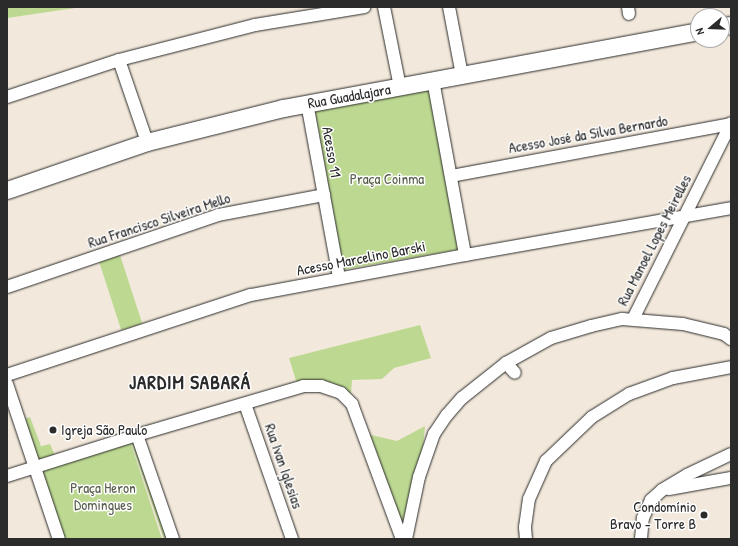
<!DOCTYPE html>
<html>
<head>
<meta charset="utf-8">
<style>
	body { margin:0 }
	#map { position:relative; width:738px; height:546px; overflow:hidden; background:#f2e8db; font-family:"Patrick Hand",sans-serif }
	div>[style] { position:absolute }
	.green>* { inset:0; background:#bdd991; transform-origin:0 0 }
	.roads { filter:drop-shadow(0 0 1px #2b2b2b) drop-shadow(0 0 1px #2b2b2b) }
	.minor>* { height:12px; margin:-6px; padding:0 6px; transform-origin:6px; border-radius:6px; background:#fff }
	.secondary>* { height:17px; margin:-8.5px; padding:0 8.5px; transform-origin:8.5px; border-radius:8.5px; background:#fff }
	.dots>* { width:11px; height:11px; translate:-50% -50%; box-sizing:border-box; border:2px solid #fff; border-radius:50% }
	span { translate:-50% -50%; white-space:nowrap; text-align:center; line-height:1.15; -webkit-text-stroke:3px #fff; paint-order:stroke }
	.street-label { font-size:15px; color:#2b2b2b }
	.park-label { font-size:15px; color:#575f4a }
	.poi-label { font-size:15px; color:#2b2b2b }
	.left { translate:0 -50%; text-align:left }
	.right { translate:-100% -50%; text-align:right }
	.district-label { font-size:19px; color:#2b2b2b; font-weight:700; letter-spacing:1px }
	.frame { position:absolute; inset:0; border:8px solid #2b2b2b; pointer-events:none }
	.north { position:absolute; left:690px; top:8px; width:40px; height:40px; box-sizing:border-box; background:#fff; border:1px solid #aaa; border-radius:50%; rotate:251deg; font-size:11px; font-weight:700; line-height:16px; text-align:center; color:#2b2b2b }
	.north::after { content:''; display:block; margin:auto; width:14px; height:18px; background:#2b2b2b; clip-path:polygon(50% 0,100% 100%,50% 72%,0 100%) }
</style>
</head>
<body>
<div id="map">
	<div class="green">
		<div style="clip-path:polygon(7px 7px,82px 7px,7px 18px)"></div>
		<div style="left:430px;top:88px;width:164px;height:117px;rotate:80deg"></div>
		<div style="left:120px;top:255px;width:72px;height:22px;rotate:72deg"></div>
		<div style="clip-path:polygon(420px 325px,431px 358px,394px 368px,382px 379px,352px 380px,351px 393px,297px 384px,289px 358px)"></div>
		<div style="clip-path:polygon(30px 417px,41px 446px,38px 447px,50px 444px,56px 458px,39px 464px,24px 419px)"></div>
		<div style="clip-path:polygon(425px 426px,423px 446px,403px 531px,367px 434px,397px 441px)"></div>
		<div style="clip-path:polygon(135px 440px,170px 539px,164px 539px,131px 441px)"></div>
		<div style="clip-path:polygon(130px 441px,162px 539px,61px 539px,59px 521px,42px 470px)"></div>
	</div>
	<div class="roads">
		<div class="minor">
			<div style="left:384px;top:7px;width:82px;rotate:78.7deg"></div>
			<div style="left:449px;top:7px;width:69px;rotate:79.2deg"></div>
			<div style="left:628px;top:7px;width:7px;rotate:82deg"></div>
			<div style="left:119px;top:60px;width:87px;rotate:71.1deg"></div>
			<div style="left:433px;top:80px;width:178px;rotate:79.6deg"></div>
			<div style="left:7px;top:97px;width:118px;rotate:-18.3deg"></div>
			<div style="left:119px;top:60px;width:140px;rotate:-14.4deg"></div>
			<div style="left:255px;top:25px;width:111px;rotate:-9.3deg"></div>
			<div style="left:307px;top:103px;width:178px;rotate:79.6deg"></div>
			<div style="left:451px;top:176px;width:285px;rotate:-10.5deg"></div>
			<div style="left:7px;top:287px;width:223px;rotate:-18.8deg"></div>
			<div style="left:218px;top:215px;width:108px;rotate:-10.7deg"></div>
			<div style="left:633px;top:319px;width:219px;rotate:-63.4deg"></div>
			<div style="left:506px;top:363px;width:13px;rotate:48deg"></div>
			<div style="left:7px;top:375px;width:257px;rotate:-18.2deg"></div>
			<div style="left:251px;top:295px;width:218px;rotate:-10.6deg"></div>
			<div style="left:465px;top:255px;width:270px;rotate:-10deg"></div>
			<div style="left:7px;top:384px;width:163px;rotate:71.5deg"></div>
			<div style="left:245px;top:404px;width:143px;rotate:70.8deg"></div>
			<div style="left:137px;top:435px;width:110px;rotate:70.9deg"></div>
			<div style="left:7px;top:476px;width:136px;rotate:-17.5deg"></div>
			<div style="left:137px;top:435px;width:173px;rotate:-16.4deg"></div>
			<div style="left:303px;top:386px;width:18px"></div>
			<div style="left:321px;top:386px;width:21px;rotate:19deg"></div>
			<div style="left:341px;top:393px;width:16px;rotate:45deg"></div>
			<div style="left:352px;top:404px;width:144px;rotate:69.7deg"></div>
			<div style="left:669px;top:489px;width:63px;rotate:-10.1deg"></div>
			<div style="left:406px;top:539px;width:63px;rotate:-78.2deg"></div>
			<div style="left:419px;top:477px;width:46px;rotate:-70.8deg"></div>
			<div style="left:434px;top:434px;width:23px;rotate:-56deg"></div>
			<div style="left:447px;top:415px;width:23px;rotate:-49deg"></div>
			<div style="left:462px;top:398px;width:56px;rotate:-38.5deg"></div>
			<div style="left:506px;top:363px;width:51px;rotate:-29.1deg"></div>
			<div style="left:551px;top:338px;width:42px;rotate:-16.7deg"></div>
			<div style="left:591px;top:326px;width:32px;rotate:-13deg"></div>
			<div style="left:622px;top:319px;width:61px;rotate:4.7deg"></div>
			<div style="left:683px;top:324px;width:42px;rotate:13.7deg"></div>
			<div style="left:724px;top:334px;width:9px;rotate:36deg"></div>
			<div style="left:526px;top:539px;width:12px;rotate:-95deg"></div>
			<div style="left:525px;top:527px;width:28px;rotate:-82deg"></div>
			<div style="left:529px;top:499px;width:42px;rotate:-65.9deg"></div>
			<div style="left:546px;top:461px;width:64px;rotate:-43.7deg"></div>
			<div style="left:592px;top:417px;width:44px;rotate:-31.9deg"></div>
			<div style="left:629px;top:394px;width:47px;rotate:-20deg"></div>
			<div style="left:673px;top:378px;width:59px;rotate:-10.7deg"></div>
			<div style="left:641px;top:539px;width:21px;rotate:-85deg"></div>
			<div style="left:643px;top:518px;width:20px;rotate:-66deg"></div>
			<div style="left:651px;top:500px;width:15px;rotate:-42deg"></div>
			<div style="left:662px;top:490px;width:29px;rotate:-31deg"></div>
			<div style="left:687px;top:475px;width:49px;rotate:-25.5deg"></div>
		</div>
		<div class="secondary">
			<div style="left:722px;top:26px;width:9px;rotate:-6deg"></div>
			<div style="left:7px;top:190px;width:148px;rotate:-18.9deg"></div>
			<div style="left:147px;top:142px;width:140px;rotate:-14deg"></div>
			<div style="left:283px;top:108px;width:422px;rotate:-10.5deg"></div>
		</div>
	</div>
	<div class="dots">
		<div style="left:53px;top:430px;background:#2b2b2b"></div>
		<div style="left:704px;top:515px;background:#2b2b2b"></div>
	</div>
	<div class="street-label">
		<span style="left:349px;top:96px;rotate:-10deg">Rua Guadalajara</span>
		<span style="left:588px;top:134px;rotate:-10deg">Acesso José da Silva Bernardo</span>
		<span style="left:332px;top:152px;rotate:80deg">Acesso 11</span>
		<span style="left:159px;top:220px;rotate:-18deg">Rua Francisco Silveira Mello</span>
		<span style="left:654px;top:240px;rotate:-63deg">Rua Manoel Lopes Meirelles</span>
		<span style="left:361px;top:258px;rotate:-11deg">Acesso Marcelino Barski</span>
		<span style="left:284px;top:466px;rotate:71deg">Rua Ivan Iglesias</span>
	</div>
	<div class="park-label">
		<span style="left:387px;top:179px">Praça Coinma</span>
		<span style="left:103px;top:496px">Praça Heron<br>Domingues</span>
	</div>
	<div class="poi-label">
		<span class="left" style="left:61px;top:430px">Igreja São Paulo</span>
		<span class="right" style="left:696px;top:515px">Condomínio<br>Bravo - Torre B</span>
	</div>
	<div class="district-label">
		<span style="left:190px;top:383px">JARDIM SABARÁ</span>
	</div>
	<div class="frame"></div>
	<div class="north">N</div>
</div>
</body>
</html>
